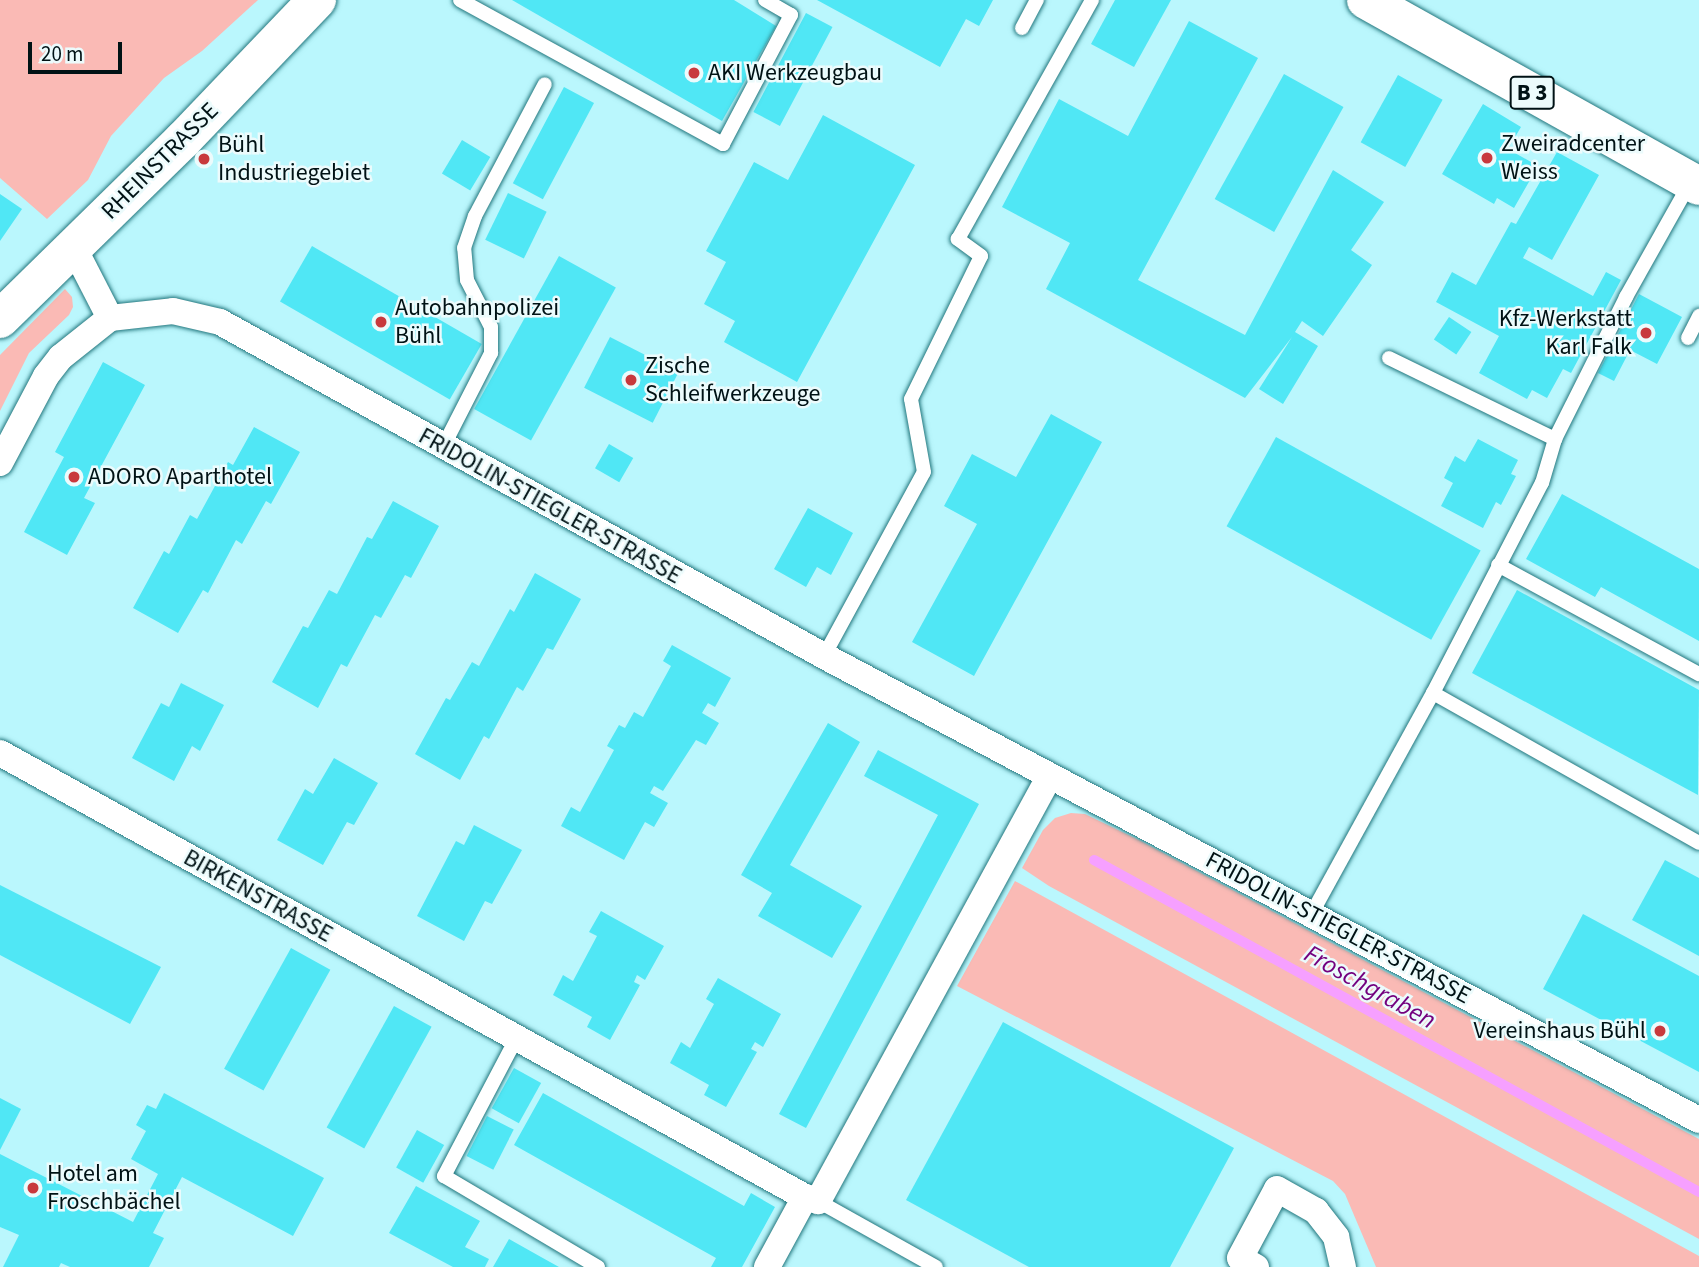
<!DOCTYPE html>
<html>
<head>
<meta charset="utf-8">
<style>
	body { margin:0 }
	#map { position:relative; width:1699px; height:1267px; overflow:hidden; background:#baf7fd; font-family:"Source Sans 3",sans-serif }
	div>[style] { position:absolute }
	.green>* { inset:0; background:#fabab5 }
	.stream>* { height:10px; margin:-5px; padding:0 5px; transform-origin:5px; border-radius:5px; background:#f6a0ff }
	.building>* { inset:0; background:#50e7f5; transform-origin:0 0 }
	.roads { filter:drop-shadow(0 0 2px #22767d) drop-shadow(0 0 2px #22767d) }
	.lane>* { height:14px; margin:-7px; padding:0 7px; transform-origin:7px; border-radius:7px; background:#fff }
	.street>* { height:26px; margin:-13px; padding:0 13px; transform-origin:13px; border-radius:13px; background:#fff }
	.secondary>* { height:38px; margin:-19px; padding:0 19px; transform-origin:19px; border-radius:19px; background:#fff }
	.primary>* { height:38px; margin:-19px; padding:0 19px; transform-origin:19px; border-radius:19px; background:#fff }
	.dots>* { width:19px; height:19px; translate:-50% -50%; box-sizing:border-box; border:4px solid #ecfbfc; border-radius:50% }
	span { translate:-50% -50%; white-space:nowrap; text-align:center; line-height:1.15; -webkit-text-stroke:5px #ecfbfc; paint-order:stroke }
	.shield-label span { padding:2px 5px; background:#ecfbfc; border:2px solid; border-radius:5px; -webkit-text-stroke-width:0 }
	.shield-label { font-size:23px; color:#001215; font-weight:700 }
	.poi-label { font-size:24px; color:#001215 }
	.left { translate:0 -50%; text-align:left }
	.right { translate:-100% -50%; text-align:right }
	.street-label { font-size:24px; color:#001215 }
	.water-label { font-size:26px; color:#73007e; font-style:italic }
	.scale { position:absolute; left:28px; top:42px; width:94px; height:32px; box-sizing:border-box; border:4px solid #001215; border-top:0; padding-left:9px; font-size:21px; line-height:24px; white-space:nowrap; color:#001215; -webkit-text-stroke:5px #ecfbfc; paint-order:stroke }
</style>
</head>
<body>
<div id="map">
	<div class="green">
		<div style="clip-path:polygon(0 0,258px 0,202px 51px,164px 78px,111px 136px,88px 180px,47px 219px,0 178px)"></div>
		<div style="clip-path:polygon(65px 289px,72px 297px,73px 307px,69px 315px,29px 353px,0 411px,0 355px)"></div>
		<div style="clip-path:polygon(1071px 813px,1085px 814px,1139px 840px,1699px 1139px,1699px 1239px,1049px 886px,1022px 868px,1043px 830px,1055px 818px)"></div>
		<div style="clip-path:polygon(1015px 881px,1699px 1256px,1699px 1267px,1376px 1267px,1345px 1194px,1333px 1181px,957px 986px)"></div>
	</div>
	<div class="stream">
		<div style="left:1094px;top:860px;width:690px;rotate:28.76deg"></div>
	</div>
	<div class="building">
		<div style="clip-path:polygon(512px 0,734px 0,776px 26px,722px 121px)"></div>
		<div style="clip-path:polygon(817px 0,993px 0,979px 26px,966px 19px,940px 67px)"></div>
		<div style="clip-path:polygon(1115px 0,1171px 0,1134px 67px,1091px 44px)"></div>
		<div style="left:806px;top:13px;width:30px;height:112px;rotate:28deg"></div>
		<div style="clip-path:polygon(1189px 21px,1258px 58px,1138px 280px,1245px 335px,1333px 170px,1384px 202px,1351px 250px,1372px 265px,1323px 336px,1302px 321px,1295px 332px,1318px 346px,1283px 404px,1259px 389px,1292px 337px,1245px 398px,1046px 289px,1070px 243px,1002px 207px,1059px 99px,1128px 136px)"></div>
		<div style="left:1284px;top:74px;width:68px;height:143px;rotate:29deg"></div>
		<div style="left:1398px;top:75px;width:51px;height:77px;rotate:29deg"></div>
		<div style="left:564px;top:87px;width:34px;height:109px;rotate:28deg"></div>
		<div style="clip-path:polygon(1483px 104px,1521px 127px,1508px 149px,1538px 166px,1514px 208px,1497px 198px,1494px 204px,1442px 174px)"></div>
		<div style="clip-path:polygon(823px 115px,915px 165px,797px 382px,724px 342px,735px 321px,704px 304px,726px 262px,706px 251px,754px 162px,788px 180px)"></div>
		<div style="left:462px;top:140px;width:33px;height:39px;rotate:31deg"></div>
		<div style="clip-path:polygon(1557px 152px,1599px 175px,1552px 260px,1529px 247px,1523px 258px,1593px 296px,1606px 272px,1621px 280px,1571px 373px,1563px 369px,1547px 398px,1532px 390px,1527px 399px,1479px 373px,1499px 336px,1436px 302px,1452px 272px,1476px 285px,1511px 222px,1516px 224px)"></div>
		<div style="left:508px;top:193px;width:43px;height:52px;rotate:26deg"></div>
		<div style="clip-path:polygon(0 194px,22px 209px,0 241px)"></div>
		<div style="left:312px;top:246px;width:196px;height:64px;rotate:30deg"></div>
		<div style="left:559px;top:256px;width:65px;height:175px;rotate:29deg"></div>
		<div style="clip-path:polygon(1639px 294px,1682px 317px,1657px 364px,1630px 350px,1614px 381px,1598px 373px)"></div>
		<div style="left:1449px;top:317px;width:27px;height:27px;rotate:34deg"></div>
		<div style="left:610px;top:337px;width:77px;height:57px;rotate:27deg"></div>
		<div style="clip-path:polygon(103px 362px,145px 385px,84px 498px,95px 503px,67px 555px,24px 532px,64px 457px,55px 452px)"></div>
		<div style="clip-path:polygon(1051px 414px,1102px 442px,974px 676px,912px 642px,977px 524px,944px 506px,972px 454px,1016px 477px)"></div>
		<div style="clip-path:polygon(254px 427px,300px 452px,271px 504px,266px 501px,242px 544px,236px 540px,208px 593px,203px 590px,178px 633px,133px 608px,164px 551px,169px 554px,190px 515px,197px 519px,228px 462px,233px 465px)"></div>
		<div style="left:1276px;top:437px;width:234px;height:102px;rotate:29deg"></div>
		<div style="clip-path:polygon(1478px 439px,1518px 460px,1511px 474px,1516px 476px,1501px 505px,1496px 502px,1483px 528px,1441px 506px,1453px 483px,1444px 478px,1455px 456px,1465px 462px)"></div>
		<div style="left:609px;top:444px;width:28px;height:28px;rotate:30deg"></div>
		<div style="clip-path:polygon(1562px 494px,1699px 569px,1699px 641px,1601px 587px,1595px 597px,1526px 559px)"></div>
		<div style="clip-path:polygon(393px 501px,439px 526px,411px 578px,405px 575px,381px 618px,375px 615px,347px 667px,341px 664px,318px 708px,272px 682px,303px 626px,308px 628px,329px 590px,337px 594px,367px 537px,372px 539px)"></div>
		<div style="clip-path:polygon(808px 508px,853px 533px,831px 575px,817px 567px,806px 587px,774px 569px)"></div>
		<div style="clip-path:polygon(535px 573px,581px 599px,553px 650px,547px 648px,523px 691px,517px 687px,489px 739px,484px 736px,460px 780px,415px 754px,446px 698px,450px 700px,472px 662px,479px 666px,510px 609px,514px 612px)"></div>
		<div style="clip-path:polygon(1517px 590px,1699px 690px,1698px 795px,1472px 673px)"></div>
		<div style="clip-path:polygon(672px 645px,731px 678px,715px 707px,708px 703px,702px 713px,719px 723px,706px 745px,696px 740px,663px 791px,654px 786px,650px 793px,668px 803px,654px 827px,645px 822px,624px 860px,561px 826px,571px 807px,580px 812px,614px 750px,607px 746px,619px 725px,625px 728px,634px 712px,643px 717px,671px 666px,663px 661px)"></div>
		<div style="clip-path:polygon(181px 683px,224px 705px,200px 751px,192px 746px,174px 781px,132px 758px,161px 703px,169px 707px)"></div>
		<div style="clip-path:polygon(828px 723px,860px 742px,790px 865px,862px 906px,832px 958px,758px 916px,772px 893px,741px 875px)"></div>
		<div style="clip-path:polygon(878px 750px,979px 804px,806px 1128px,779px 1114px,938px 815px,864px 776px)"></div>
		<div style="clip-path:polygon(334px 758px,378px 783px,354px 825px,347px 822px,323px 865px,277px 840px,305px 789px,313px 794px)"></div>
		<div style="clip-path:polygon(474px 825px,522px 850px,492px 904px,485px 901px,464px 941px,417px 916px,456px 841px,464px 845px)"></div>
		<div style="clip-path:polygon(1665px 860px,1699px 878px,1699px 956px,1632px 920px)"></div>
		<div style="clip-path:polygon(0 885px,161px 967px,130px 1024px,0 955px)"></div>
		<div style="clip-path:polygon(601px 911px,664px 946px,645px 980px,637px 975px,634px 982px,640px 985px,610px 1040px,587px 1027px,592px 1017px,553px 995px,563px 975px,573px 981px,597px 936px,589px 932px)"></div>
		<div style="clip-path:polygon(1583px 914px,1699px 976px,1699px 1072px,1543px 989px)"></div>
		<div style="left:291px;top:948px;width:45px;height:138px;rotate:29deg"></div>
		<div style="clip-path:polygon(718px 978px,781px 1014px,763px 1047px,755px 1042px,751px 1049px,757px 1052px,726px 1107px,704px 1095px,709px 1085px,670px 1063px,681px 1042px,690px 1048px,714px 1004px,706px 999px)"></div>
		<div style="left:394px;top:1006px;width:43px;height:139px;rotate:29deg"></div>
		<div style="clip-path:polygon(1003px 1022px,1234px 1148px,1170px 1267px,1029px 1267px,906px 1200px)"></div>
		<div style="left:514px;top:1068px;width:31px;height:46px;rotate:29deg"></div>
		<div style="clip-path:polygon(164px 1093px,324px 1178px,293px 1236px,182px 1177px,153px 1233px,164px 1238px,149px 1267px,70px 1267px,61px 1263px,59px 1267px,3px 1267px,19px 1235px,0 1227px,0 1154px,133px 1222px,158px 1174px,131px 1159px,146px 1131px,136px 1125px,147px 1105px,156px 1109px)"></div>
		<div style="clip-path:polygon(543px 1093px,744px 1206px,751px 1193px,775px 1207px,742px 1267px,711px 1267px,716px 1258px,514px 1145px)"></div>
		<div style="clip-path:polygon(0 1098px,21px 1109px,0 1150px)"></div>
		<div style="left:487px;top:1116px;width:30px;height:45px;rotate:27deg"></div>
		<div style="left:417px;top:1130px;width:31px;height:43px;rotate:29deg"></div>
		<div style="clip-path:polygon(416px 1186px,480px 1221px,465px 1247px,489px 1259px,485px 1267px,453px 1267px,389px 1233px)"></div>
		<div style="clip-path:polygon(509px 1239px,541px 1257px,559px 1267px,493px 1267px)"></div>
	</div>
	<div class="roads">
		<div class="lane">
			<div style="left:460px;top:0;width:300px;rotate:28.7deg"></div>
			<div style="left:723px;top:144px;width:146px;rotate:-62.2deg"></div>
			<div style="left:791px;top:15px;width:30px;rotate:-150deg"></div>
			<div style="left:1022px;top:28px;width:32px;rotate:-62deg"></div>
			<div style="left:1688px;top:338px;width:25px;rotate:-63deg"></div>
			<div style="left:1389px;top:358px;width:185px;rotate:26deg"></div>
			<div style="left:443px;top:447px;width:106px;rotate:-62.9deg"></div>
			<div style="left:491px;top:353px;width:26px;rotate:-90deg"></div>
			<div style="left:491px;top:327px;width:53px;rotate:-117.1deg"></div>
			<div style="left:467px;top:280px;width:32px;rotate:-95deg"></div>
			<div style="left:464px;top:248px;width:34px;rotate:-71deg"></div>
			<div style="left:475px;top:216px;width:149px;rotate:-62.1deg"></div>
			<div style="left:1498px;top:565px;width:229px;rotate:28.5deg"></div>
			<div style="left:824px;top:656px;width:209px;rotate:-61.5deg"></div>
			<div style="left:924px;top:472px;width:74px;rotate:-100.1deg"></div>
			<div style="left:911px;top:399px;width:159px;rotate:-63.9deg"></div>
			<div style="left:981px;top:256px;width:29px;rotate:-144deg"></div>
			<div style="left:958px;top:239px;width:274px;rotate:-60.7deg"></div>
			<div style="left:1433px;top:693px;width:305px;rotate:29.4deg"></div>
			<div style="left:1312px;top:913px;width:251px;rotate:-61.2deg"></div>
			<div style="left:1433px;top:693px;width:237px;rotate:-62.6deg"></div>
			<div style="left:1542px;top:483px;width:46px;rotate:-73.5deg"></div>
			<div style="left:1555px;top:439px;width:159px;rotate:-63.4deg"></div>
			<div style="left:1626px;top:297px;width:131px;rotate:-60.7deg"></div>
			<div style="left:516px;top:1039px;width:155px;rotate:117.7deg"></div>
			<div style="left:444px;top:1176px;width:179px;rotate:30.6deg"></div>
			<div style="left:818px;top:1201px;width:135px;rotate:29.2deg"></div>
		</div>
		<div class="street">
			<div style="left:74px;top:248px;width:79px;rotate:62.8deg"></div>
			<div style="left:0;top:463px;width:98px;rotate:-62.1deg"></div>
			<div style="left:46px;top:376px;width:24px;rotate:-52deg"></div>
			<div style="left:61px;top:357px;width:63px;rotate:-38.5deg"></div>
			<div style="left:110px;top:318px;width:63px;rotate:-6.3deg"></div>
			<div style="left:173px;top:311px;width:48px;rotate:13.2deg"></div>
			<div style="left:220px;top:322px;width:690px;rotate:28.94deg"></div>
			<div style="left:824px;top:656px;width:990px;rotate:27.94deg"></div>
			<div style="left:0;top:753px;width:919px;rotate:28.88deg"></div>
			<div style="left:767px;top:1267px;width:80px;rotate:-61.5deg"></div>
			<div style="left:805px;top:1197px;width:14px;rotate:17deg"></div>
			<div style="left:818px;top:1201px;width:484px;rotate:-61.4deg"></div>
			<div style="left:1256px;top:1267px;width:18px;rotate:-151deg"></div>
			<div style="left:1240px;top:1258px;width:78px;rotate:-61.8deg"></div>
			<div style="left:1277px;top:1189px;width:45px;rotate:29.4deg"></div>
			<div style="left:1316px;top:1211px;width:33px;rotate:52deg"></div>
			<div style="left:1336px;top:1237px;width:31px;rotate:77deg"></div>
		</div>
		<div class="secondary">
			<div style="left:0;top:319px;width:256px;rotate:-44.4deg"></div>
			<div style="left:183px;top:140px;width:194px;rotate:-46.3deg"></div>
		</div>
		<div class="primary">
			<div style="left:1366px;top:0;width:381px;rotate:29.2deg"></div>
		</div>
	</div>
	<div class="dots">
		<div style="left:694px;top:73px;background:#c8393d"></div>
		<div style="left:1487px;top:158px;background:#c8393d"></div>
		<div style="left:204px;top:159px;background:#c8393d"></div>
		<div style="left:381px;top:322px;background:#c8393d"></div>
		<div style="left:1646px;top:333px;background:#c8393d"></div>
		<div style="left:631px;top:380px;background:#c8393d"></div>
		<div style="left:74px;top:477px;background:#c8393d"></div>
		<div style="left:1660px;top:1031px;background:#c8393d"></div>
		<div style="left:33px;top:1188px;background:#c8393d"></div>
	</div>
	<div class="shield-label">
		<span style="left:1532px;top:93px">B 3</span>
	</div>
	<div class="poi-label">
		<span class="left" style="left:708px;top:73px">AKI Werkzeugbau</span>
		<span class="left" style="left:1501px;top:158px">Zweiradcenter<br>Weiss</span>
		<span class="left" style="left:218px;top:159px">Bühl<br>Industriegebiet</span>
		<span class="left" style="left:395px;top:322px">Autobahnpolizei<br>Bühl</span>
		<span class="right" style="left:1632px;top:333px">Kfz-Werkstatt<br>Karl Falk</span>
		<span class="left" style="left:645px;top:380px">Zische<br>Schleifwerkzeuge</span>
		<span class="left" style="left:88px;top:477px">ADORO Aparthotel</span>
		<span class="right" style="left:1646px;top:1031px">Vereinshaus Bühl</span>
		<span class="left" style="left:47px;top:1188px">Hotel am<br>Froschbächel</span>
	</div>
	<div class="street-label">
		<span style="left:160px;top:161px;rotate:-45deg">RHEINSTRASSE</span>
		<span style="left:550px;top:506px;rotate:29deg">FRIDOLIN-STIEGLER-STRASSE</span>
		<span style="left:258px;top:896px;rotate:29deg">BIRKENSTRASSE</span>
		<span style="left:1338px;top:928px;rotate:28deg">FRIDOLIN-STIEGLER-STRASSE</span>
	</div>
	<div class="water-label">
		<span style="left:1370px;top:987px;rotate:29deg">Froschgraben</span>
	</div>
	<div class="scale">20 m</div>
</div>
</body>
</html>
